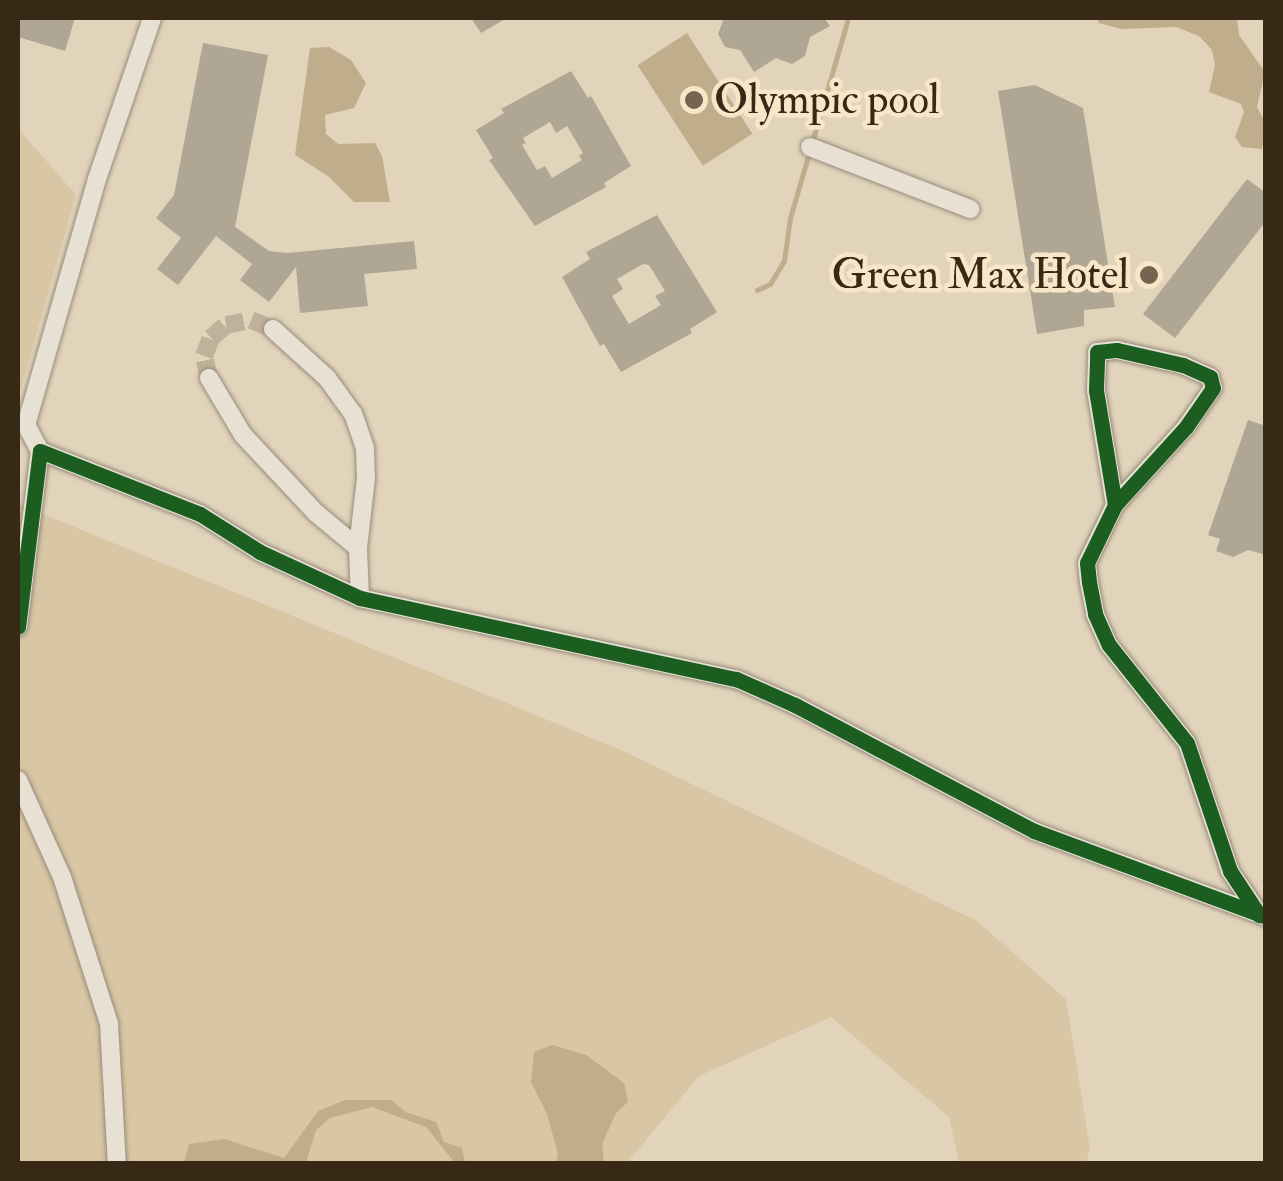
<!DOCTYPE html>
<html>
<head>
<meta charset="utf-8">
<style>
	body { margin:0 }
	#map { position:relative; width:1283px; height:1181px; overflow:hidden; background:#e2d4bb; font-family:"IM FELL Double Pica",serif }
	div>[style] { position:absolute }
	.green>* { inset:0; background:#d9c6a4 }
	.water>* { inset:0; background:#c0ad8c; transform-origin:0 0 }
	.stream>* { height:5px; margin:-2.5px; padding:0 2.5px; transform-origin:2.5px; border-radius:2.5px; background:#c0ad8c }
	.building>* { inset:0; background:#b0a694 }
	.minor-tunnel>* { height:18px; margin-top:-9px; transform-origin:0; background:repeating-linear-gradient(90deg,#c0b29a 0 18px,transparent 0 27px) }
	.roads { filter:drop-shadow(0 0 2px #968c7c) drop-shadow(0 0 2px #968c7c) }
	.minor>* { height:18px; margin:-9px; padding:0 9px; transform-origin:9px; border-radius:9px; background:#e7e0d3 }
	.cycleway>* { height:15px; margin:-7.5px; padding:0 7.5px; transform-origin:7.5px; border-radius:7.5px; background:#1b5e20 }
	.dots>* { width:28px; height:28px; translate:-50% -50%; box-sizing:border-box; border:5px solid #f7e6c8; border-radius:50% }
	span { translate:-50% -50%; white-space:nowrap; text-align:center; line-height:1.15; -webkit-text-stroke:9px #f7e6c8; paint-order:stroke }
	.poi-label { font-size:42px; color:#372916 }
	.left { translate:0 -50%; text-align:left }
	.right { translate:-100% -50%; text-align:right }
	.frame { position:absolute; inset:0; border:20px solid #372916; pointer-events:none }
</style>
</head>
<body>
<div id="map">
	<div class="green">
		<div style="clip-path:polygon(18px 128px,76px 195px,18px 399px)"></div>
		<div style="clip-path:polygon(18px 504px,619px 749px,977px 921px,1066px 999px,1090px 1149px,1086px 1163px,959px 1163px,949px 1117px,831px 1017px,699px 1076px,627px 1163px,18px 1163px)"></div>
	</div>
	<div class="water">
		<div style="clip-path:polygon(1099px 18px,1237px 18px,1239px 35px,1265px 72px,1257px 107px,1265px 122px,1262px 149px,1242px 147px,1235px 137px,1244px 112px,1241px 104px,1209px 92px,1215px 65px,1212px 50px,1199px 36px,1176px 27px,1122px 29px,1098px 23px)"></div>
		<div style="left:687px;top:33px;width:120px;height:59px;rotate:57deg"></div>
		<div style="clip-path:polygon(329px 47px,351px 60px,366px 83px,354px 108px,325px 115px,326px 134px,338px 144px,375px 143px,382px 156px,390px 202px,354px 202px,328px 176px,295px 155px,310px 48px)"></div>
		<div style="clip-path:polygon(552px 1045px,586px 1055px,624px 1083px,628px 1102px,616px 1113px,602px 1144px,604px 1163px,556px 1163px,558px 1154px,547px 1114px,531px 1082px,534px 1052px)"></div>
		<div style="clip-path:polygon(345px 1100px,392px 1100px,405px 1112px,436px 1122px,444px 1142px,462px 1148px,465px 1163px,455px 1163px,426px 1127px,372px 1107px,330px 1118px,316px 1130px,306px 1163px,184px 1163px,189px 1144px,224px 1139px,284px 1158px,318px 1111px)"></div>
	</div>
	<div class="stream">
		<div style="left:757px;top:290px;width:14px;rotate:-25deg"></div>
		<div style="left:770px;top:284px;width:27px;rotate:-59deg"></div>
		<div style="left:784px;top:261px;width:43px;rotate:-82.1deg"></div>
		<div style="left:790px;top:218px;width:208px;rotate:-73.8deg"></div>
	</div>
	<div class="building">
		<div style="clip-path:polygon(18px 18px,75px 18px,65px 51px,18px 37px)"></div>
		<div style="clip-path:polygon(471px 18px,507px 18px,481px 33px)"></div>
		<div style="clip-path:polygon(724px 18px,824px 18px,830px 26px,810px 37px,805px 56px,792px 64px,776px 58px,754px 72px,740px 50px,725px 47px,718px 34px)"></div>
		<div style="clip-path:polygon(203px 43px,268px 55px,235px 227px,269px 251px,287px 253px,414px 241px,417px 269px,364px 274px,368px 306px,300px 313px,296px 267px,269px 302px,240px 280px,252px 264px,216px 236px,178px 285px,157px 269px,181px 238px,156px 218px,174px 195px)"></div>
		<div style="clip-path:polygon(evenodd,571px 71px,588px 98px,591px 96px,631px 166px,604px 183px,606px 187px,535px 226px,489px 160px,493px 158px,476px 130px,504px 113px,501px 109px,571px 71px,550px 122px,556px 133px,567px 126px,583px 153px,579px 156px,582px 160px,552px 178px,545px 166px,537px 170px,522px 145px,526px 143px,523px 138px,550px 122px)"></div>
		<div style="clip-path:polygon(1035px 85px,1083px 108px,1115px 307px,1084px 310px,1084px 326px,1037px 334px,998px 91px)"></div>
		<div style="clip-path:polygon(1247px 179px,1266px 193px,1266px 221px,1175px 338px,1143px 314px)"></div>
		<div style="clip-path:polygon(evenodd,657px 215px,717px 312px,690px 329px,692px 333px,621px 372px,604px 344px,600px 346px,562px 277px,590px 259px,586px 252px,657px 215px,643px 264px,649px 265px,665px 291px,655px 296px,661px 305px,629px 324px,612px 296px,623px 289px,617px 279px,643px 264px)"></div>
		<div style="clip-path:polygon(1248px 420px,1266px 426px,1266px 555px,1248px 550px,1233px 557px,1216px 551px,1220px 539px,1208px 535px)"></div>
	</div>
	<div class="minor-tunnel">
		<div style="left:209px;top:378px;width:23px;rotate:-103deg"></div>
		<div style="left:204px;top:356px;width:19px;rotate:-69deg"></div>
		<div style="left:211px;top:338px;width:20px;rotate:-41deg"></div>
		<div style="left:226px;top:325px;width:25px;rotate:-11deg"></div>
		<div style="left:251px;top:320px;width:24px;rotate:22deg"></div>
	</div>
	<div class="roads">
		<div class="minor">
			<div style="left:810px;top:147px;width:172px;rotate:21.2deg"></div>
			<div style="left:209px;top:378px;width:66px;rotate:59.2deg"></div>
			<div style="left:243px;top:435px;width:107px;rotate:46.9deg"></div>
			<div style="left:316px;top:513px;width:55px;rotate:39.8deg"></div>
			<div style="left:358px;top:548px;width:70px;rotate:-83.5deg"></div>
			<div style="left:366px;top:478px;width:30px;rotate:-92deg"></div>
			<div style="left:365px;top:448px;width:36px;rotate:-109deg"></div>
			<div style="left:353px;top:414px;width:44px;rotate:-125.8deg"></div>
			<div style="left:327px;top:378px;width:73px;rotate:-137.8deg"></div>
			<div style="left:40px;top:451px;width:172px;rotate:21.5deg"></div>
			<div style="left:200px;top:514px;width:71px;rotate:32.3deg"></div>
			<div style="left:260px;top:552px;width:110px;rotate:24.7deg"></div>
			<div style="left:360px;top:598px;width:385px;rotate:12.2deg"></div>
			<div style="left:736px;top:679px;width:64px;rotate:23.8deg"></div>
			<div style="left:795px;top:705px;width:270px;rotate:27.8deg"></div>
			<div style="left:1034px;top:831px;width:247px;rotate:20.3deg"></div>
			<div style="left:1115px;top:505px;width:117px;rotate:-99.4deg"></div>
			<div style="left:1096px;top:390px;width:38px;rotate:-88deg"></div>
			<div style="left:1097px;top:352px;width:20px;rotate:-6deg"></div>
			<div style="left:1117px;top:350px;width:68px;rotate:12.8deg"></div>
			<div style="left:1183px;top:365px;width:30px;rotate:24deg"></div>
			<div style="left:1210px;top:377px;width:11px;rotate:75deg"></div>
			<div style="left:1213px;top:388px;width:47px;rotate:124.7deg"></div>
			<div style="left:1186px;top:427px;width:105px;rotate:132.3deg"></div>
			<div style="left:1115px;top:505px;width:64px;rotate:115.8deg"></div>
			<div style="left:1087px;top:563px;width:19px;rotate:84deg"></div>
			<div style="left:1089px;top:582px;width:33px;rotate:79deg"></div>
			<div style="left:1095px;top:614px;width:34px;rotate:66deg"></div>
			<div style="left:1109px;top:645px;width:125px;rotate:51.5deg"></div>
			<div style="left:1187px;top:743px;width:135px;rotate:71.4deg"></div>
			<div style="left:1230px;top:871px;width:52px;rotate:56deg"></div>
			<div style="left:358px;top:548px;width:50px;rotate:87.7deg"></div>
			<div style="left:18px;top:627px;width:177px;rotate:-82.9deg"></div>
			<div style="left:40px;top:451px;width:30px;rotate:-118deg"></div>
			<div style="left:26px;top:425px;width:256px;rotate:-73.9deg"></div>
			<div style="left:97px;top:179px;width:170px;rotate:-71.1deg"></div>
			<div style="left:18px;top:780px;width:107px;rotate:65.6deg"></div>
			<div style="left:62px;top:877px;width:153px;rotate:72.2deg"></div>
			<div style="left:109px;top:1023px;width:141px;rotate:86.8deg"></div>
		</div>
	</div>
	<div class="cycleway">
		<div style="left:1115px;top:505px;width:117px;rotate:-99.4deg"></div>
		<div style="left:1096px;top:390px;width:38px;rotate:-88deg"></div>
		<div style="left:1097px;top:352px;width:20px;rotate:-6deg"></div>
		<div style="left:1117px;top:350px;width:68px;rotate:12.8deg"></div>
		<div style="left:1183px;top:365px;width:30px;rotate:24deg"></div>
		<div style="left:1210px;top:377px;width:11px;rotate:75deg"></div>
		<div style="left:1213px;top:388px;width:47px;rotate:124.7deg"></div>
		<div style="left:1186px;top:427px;width:105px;rotate:132.3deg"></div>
		<div style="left:1115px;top:505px;width:64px;rotate:115.8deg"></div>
		<div style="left:1087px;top:563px;width:19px;rotate:84deg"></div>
		<div style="left:1089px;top:582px;width:33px;rotate:79deg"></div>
		<div style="left:1095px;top:614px;width:34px;rotate:66deg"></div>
		<div style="left:1109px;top:645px;width:125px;rotate:51.5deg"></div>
		<div style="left:1187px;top:743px;width:135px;rotate:71.4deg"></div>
		<div style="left:1230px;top:871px;width:53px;rotate:56.6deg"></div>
		<div style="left:18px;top:627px;width:177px;rotate:-82.9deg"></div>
		<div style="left:40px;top:451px;width:172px;rotate:21.5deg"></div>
		<div style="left:200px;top:514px;width:71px;rotate:32.3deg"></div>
		<div style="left:260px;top:552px;width:110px;rotate:24.7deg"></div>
		<div style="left:360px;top:598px;width:385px;rotate:12.2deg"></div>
		<div style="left:736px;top:679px;width:64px;rotate:23.8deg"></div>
		<div style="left:795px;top:705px;width:270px;rotate:27.8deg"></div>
		<div style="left:1034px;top:831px;width:247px;rotate:20.3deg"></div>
	</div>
	<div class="dots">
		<div style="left:694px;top:100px;background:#736550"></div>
		<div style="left:1149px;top:275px;background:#736550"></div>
	</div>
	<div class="poi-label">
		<span class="left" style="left:714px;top:100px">Olympic pool</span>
		<span class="right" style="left:1129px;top:275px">Green Max Hotel</span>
	</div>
	<div class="frame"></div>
</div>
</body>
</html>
